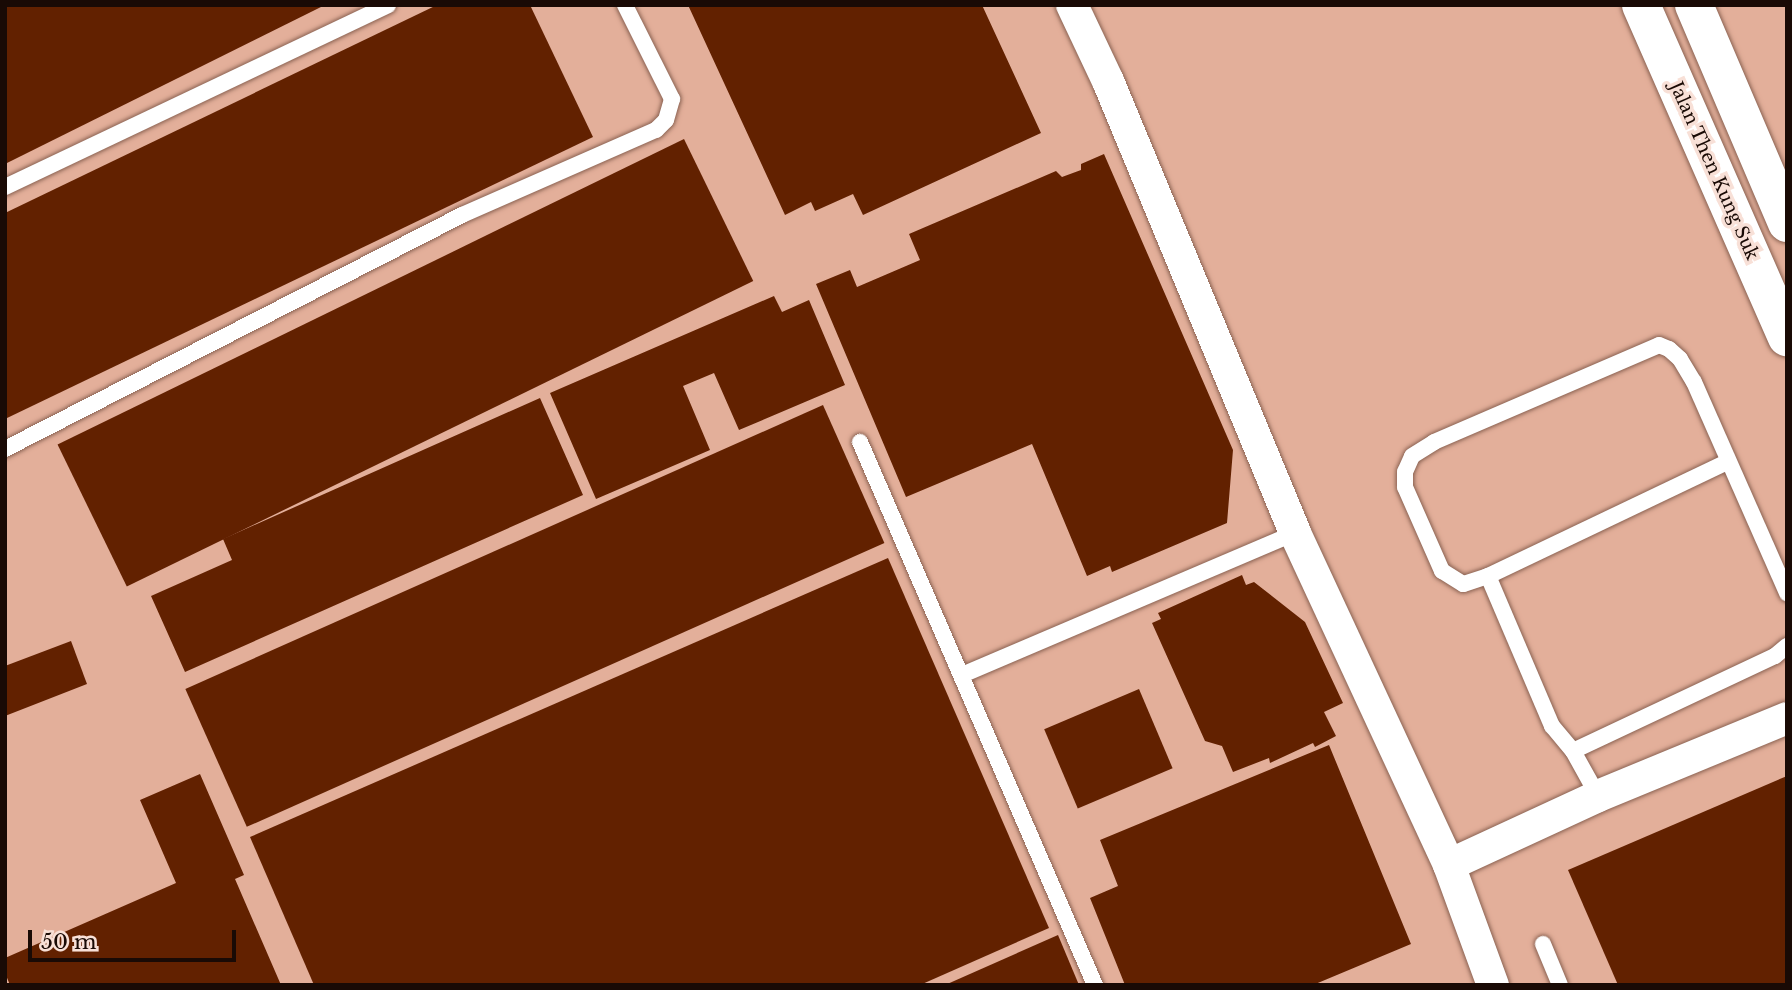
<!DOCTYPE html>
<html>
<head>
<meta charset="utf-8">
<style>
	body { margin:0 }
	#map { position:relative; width:1792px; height:990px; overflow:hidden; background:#e7baa9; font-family:"Libre Baskerville",serif }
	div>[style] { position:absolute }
	.built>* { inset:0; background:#e3af9a; transform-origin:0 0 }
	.building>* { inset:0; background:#622100; transform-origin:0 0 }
	.roads { filter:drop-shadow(0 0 2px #8a6252) drop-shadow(0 0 2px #8a6252) }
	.service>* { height:16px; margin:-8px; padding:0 8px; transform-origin:8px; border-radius:8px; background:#fff }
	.minor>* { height:32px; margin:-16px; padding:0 16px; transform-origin:16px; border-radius:16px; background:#fff }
	.tertiary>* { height:38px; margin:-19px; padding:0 19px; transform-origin:19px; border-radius:19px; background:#fff }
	span { translate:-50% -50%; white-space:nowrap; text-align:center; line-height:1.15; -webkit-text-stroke:7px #f8e0d7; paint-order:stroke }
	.street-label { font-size:18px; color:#190a05 }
	.frame { position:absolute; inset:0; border:7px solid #190a05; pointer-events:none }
	.scale { position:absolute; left:28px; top:930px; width:208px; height:32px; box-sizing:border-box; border:4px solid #190a05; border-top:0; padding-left:9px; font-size:21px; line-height:24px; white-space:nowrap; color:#190a05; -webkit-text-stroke:5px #f8e0d7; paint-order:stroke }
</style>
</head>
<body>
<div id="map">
	<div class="built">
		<div style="left:5px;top:5px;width:1782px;height:980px"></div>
	</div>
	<div class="building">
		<div style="clip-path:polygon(5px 5px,325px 5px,5px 164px)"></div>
		<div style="clip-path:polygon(437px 5px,530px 5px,593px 137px,5px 419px,5px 213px)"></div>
		<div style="clip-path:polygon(688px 5px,982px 5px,1041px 133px,863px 215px,853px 194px,815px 211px,811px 202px,785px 215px)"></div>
		<div style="left:684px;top:139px;width:158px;height:697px;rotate:64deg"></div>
		<div style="clip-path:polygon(1104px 154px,1233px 450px,1227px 523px,1112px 572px,1110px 566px,1087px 576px,1032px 444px,906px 497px,816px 284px,850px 270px,857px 287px,920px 260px,909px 234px,1056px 171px,1062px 177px,1081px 170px,1081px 164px)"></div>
		<div style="clip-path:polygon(774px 296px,782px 312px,809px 300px,845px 385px,739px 430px,714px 373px,683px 386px,710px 450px,596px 499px,550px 393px)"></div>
		<div style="clip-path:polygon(540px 398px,583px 495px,185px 672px,151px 596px,232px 560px,223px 539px)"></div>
		<div style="left:823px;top:405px;width:151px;height:698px;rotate:66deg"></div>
		<div style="clip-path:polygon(888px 558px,1049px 928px,920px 985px,314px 985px,250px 837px)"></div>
		<div style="clip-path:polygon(1242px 575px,1246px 585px,1254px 582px,1305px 622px,1343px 703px,1324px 712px,1336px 736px,1315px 747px,1313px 743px,1270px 763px,1269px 758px,1233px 772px,1222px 746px,1205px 741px,1152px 623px,1161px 619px,1158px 613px)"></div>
		<div style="clip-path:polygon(71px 641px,87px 684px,5px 716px,5px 666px)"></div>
		<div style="left:1139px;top:689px;width:86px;height:103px;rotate:67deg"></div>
		<div style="clip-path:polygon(1329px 745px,1411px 944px,1313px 985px,1125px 985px,1090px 898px,1118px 886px,1100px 840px)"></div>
		<div style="clip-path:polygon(200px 774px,244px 875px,235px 879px,281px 985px,10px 985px,5px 973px,5px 958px,176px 883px,140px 800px)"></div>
		<div style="clip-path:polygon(1787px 776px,1787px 985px,1618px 985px,1568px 870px)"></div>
		<div style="clip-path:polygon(1058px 935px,1079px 985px,945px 985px)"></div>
	</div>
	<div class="roads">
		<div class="service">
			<div style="left:5px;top:187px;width:424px;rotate:-25.4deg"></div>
			<div style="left:860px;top:442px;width:592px;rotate:66.6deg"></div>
			<div style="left:5px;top:449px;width:513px;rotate:-27.11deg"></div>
			<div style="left:462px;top:215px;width:212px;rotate:-23.7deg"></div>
			<div style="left:656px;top:130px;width:14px;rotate:-45deg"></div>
			<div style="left:666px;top:120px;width:22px;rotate:-74deg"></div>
			<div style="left:672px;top:99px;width:105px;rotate:-116.6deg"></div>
			<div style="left:1488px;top:576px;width:26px;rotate:162deg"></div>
			<div style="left:1463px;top:584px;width:25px;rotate:-148deg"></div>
			<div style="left:1442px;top:571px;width:92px;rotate:-113.8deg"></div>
			<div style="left:1405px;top:487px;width:15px;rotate:-90deg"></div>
			<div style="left:1405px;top:472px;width:17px;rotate:-66deg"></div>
			<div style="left:1412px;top:456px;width:26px;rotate:-32deg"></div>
			<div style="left:1434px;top:442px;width:245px;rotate:-23.3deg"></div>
			<div style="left:1659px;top:345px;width:11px;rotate:22deg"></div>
			<div style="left:1669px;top:349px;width:15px;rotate:42deg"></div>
			<div style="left:1680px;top:359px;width:27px;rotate:59deg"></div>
			<div style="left:1694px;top:382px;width:231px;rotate:66.2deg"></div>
			<div style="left:962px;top:675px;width:362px;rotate:-23.1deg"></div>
			<div style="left:1573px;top:751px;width:223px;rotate:-25.2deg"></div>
			<div style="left:1775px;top:656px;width:16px;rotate:-40deg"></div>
			<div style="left:1598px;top:796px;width:51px;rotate:-119.1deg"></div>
			<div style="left:1573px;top:751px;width:33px;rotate:-130deg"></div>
			<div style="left:1552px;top:726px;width:163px;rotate:-113.1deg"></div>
			<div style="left:1488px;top:576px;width:265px;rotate:-25.5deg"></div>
			<div style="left:1543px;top:944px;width:44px;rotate:67.5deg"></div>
		</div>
		<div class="minor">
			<div style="left:1072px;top:5px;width:84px;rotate:64.7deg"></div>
			<div style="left:1108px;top:81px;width:489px;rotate:67.5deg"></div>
			<div style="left:1295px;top:533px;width:366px;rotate:65.1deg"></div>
			<div style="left:1449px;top:865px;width:128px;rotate:69.9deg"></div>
			<div style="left:1449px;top:865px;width:164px;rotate:-24.8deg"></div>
			<div style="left:1598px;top:796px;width:204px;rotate:-22.4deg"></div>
		</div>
		<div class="tertiary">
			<div style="left:1641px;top:5px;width:363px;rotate:66.3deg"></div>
			<div style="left:1694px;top:5px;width:237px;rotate:66.9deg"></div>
		</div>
	</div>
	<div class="street-label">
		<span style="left:1714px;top:171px;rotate:66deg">Jalan Then Kung Suk</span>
	</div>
	<div class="frame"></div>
	<div class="scale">50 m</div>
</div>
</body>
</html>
